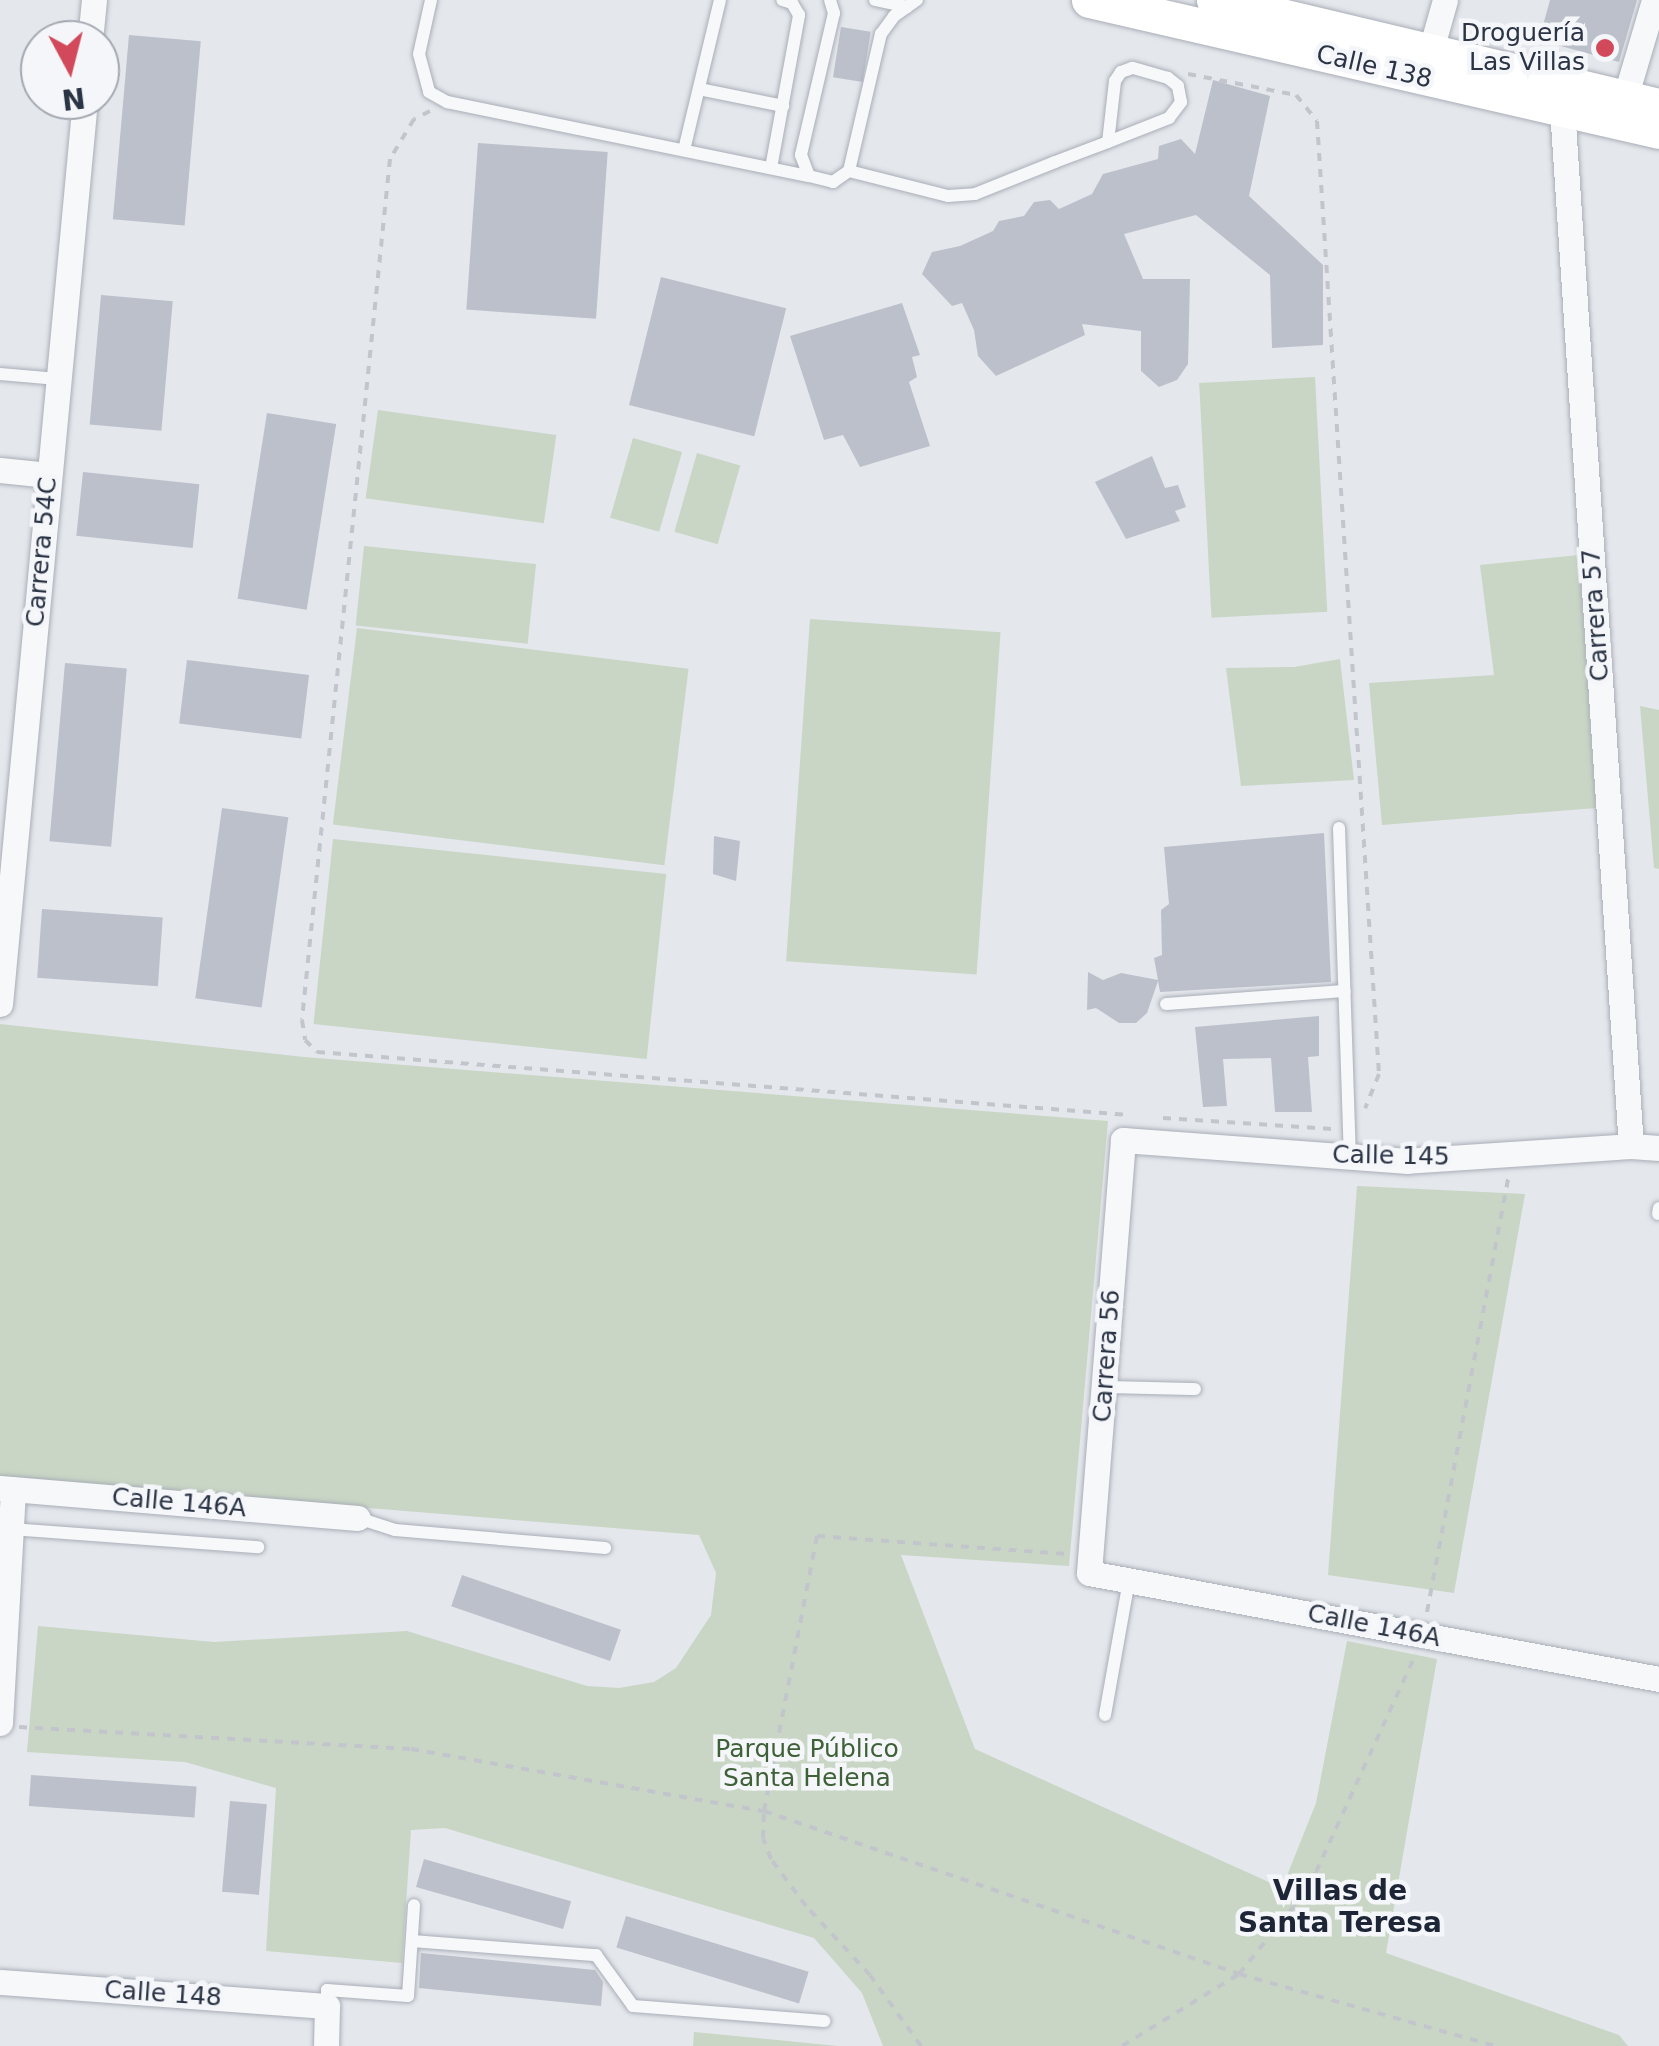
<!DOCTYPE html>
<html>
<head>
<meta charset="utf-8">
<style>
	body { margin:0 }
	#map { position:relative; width:1659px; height:2046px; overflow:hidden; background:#e4e7ec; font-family:"DejaVu Sans",sans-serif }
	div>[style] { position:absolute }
	.green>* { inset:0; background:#c9d6c5; transform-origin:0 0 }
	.building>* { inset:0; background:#bbc0ca; transform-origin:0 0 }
	.path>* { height:4px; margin-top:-2px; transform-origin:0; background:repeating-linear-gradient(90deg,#c2c5cb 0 8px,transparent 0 16px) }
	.roads { filter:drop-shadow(0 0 2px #a9aeb7) drop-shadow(0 0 2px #a9aeb7) }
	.lane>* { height:12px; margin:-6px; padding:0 6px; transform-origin:6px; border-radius:6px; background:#f7f8fa }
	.street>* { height:25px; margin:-12.5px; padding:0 12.5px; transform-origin:12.5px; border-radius:12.5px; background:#f7f8fa }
	.secondary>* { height:35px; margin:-17.5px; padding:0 17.5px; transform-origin:17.5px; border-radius:17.5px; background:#fff }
	.dots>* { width:28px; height:28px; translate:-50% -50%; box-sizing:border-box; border:5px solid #f4f6f9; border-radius:50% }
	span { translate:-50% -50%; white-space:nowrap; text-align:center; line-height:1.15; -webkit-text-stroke:9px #f4f6f9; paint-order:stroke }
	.poi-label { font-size:25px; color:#2b3445 }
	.right { translate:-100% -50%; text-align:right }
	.street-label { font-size:25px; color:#2b3445 }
	.park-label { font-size:25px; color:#3f6138 }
	.neighbourhood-label { font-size:28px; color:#1d2536; font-weight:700 }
	.north { position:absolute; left:20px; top:20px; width:100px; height:100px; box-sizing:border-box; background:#f4f6f9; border:2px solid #a4a8b1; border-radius:50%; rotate:173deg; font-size:28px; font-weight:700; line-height:40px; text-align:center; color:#2b3445 }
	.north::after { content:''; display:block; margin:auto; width:35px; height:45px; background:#d1495b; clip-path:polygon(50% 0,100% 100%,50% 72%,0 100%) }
</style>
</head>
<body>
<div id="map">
	<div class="green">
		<div style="left:1315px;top:377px;width:235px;height:116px;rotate:87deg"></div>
		<div style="left:378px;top:410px;width:180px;height:89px;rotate:8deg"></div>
		<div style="left:633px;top:438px;width:51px;height:83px;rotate:16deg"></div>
		<div style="left:697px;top:453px;width:45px;height:82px;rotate:16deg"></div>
		<div style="left:364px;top:546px;width:173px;height:80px;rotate:6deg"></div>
		<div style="clip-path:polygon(1579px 555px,1596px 808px,1382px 825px,1369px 683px,1494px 675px,1480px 565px)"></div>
		<div style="left:810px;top:619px;width:191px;height:343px;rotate:4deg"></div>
		<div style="left:357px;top:628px;width:334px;height:198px;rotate:7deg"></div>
		<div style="clip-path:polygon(1340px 659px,1354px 780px,1241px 786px,1226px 668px,1294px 667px)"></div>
		<div style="clip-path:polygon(1640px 706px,1659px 710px,1659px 869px,1654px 868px)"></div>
		<div style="left:333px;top:839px;width:335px;height:186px;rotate:6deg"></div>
		<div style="clip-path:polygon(0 1024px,304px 1057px,1108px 1121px,1069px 1566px,901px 1555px,975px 1749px,1282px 1888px,1316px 1803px,1347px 1641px,1437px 1659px,1386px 1953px,1619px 2035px,1628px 2046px,883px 2046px,862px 1993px,814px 1938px,445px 1828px,411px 1830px,402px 1963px,266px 1951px,276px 1788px,185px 1762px,27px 1752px,38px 1626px,214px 1642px,407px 1631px,587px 1686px,619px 1688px,654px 1682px,676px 1668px,711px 1615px,716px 1573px,699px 1535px,0 1478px)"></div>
		<div style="clip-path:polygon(1357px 1186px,1525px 1194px,1454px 1593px,1328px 1575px)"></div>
		<div style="clip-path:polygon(694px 2032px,838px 2046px,693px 2046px)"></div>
	</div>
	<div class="building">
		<div style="clip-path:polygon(1550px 0,1637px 0,1619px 62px,1539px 40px)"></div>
		<div style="left:841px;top:27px;width:30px;height:51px;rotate:9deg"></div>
		<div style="left:129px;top:35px;width:72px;height:185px;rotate:5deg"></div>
		<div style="clip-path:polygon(1213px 80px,1270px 96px,1249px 196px,1323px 265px,1323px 345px,1272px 348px,1270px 275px,1196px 215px,1124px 234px,1143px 279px,1190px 279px,1188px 364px,1177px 380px,1159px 387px,1141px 371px,1141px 331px,1082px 324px,1085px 335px,996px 376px,978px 356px,974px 330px,962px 303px,952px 306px,922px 274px,932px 252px,960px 246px,993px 231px,999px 221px,1024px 216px,1034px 202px,1050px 200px,1059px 209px,1092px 194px,1103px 174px,1158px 159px,1159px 146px,1181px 139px,1195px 154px)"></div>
		<div style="left:478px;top:143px;width:130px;height:167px;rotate:4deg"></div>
		<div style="left:661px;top:277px;width:129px;height:132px;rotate:14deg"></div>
		<div style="left:101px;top:295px;width:72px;height:130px;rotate:5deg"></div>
		<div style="clip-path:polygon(902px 303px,920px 355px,912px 357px,917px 377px,909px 382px,930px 446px,860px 467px,843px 435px,824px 440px,790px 336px)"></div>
		<div style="left:267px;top:413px;width:70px;height:188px;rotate:9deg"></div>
		<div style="clip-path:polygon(1152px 456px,1165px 488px,1178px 485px,1186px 507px,1175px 511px,1180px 521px,1126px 539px,1095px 482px)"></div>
		<div style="left:83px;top:472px;width:117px;height:64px;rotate:6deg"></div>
		<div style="left:187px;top:660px;width:123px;height:64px;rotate:7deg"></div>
		<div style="left:65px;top:663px;width:62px;height:179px;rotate:5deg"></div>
		<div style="left:222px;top:808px;width:67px;height:192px;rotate:8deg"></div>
		<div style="clip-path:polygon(1324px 833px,1331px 982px,1160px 992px,1158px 981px,1147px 1013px,1136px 1023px,1119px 1023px,1096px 1008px,1087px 1010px,1088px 972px,1103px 980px,1121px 973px,1158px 980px,1154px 958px,1162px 955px,1161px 910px,1169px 904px,1164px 847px)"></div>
		<div style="clip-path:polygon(714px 836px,740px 841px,736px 881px,713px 874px)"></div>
		<div style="left:42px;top:909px;width:121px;height:69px;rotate:4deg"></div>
		<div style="clip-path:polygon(1319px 1016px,1319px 1056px,1308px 1057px,1312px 1112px,1275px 1112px,1271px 1058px,1223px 1059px,1227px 1106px,1203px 1107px,1195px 1027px)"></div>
		<div style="left:462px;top:1575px;width:168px;height:33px;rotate:19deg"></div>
		<div style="left:31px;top:1775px;width:166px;height:31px;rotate:4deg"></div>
		<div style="left:230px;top:1801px;width:37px;height:91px;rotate:5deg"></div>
		<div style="left:424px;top:1859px;width:153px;height:29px;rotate:16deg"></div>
		<div style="left:626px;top:1916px;width:191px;height:33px;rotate:17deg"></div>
		<div style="clip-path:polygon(421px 1953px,595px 1970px,603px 1982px,601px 2006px,419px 1988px)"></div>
	</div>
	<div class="path">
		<div style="left:1188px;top:74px;width:110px;rotate:11deg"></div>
		<div style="left:1296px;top:95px;width:33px;rotate:51deg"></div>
		<div style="left:1317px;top:121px;width:955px;rotate:86.28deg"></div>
		<div style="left:1379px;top:1074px;width:37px;rotate:112deg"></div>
		<div style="left:430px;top:111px;width:18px;rotate:153deg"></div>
		<div style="left:414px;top:119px;width:47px;rotate:121deg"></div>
		<div style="left:390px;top:159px;width:865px;rotate:95.84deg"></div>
		<div style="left:302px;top:1020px;width:20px;rotate:81deg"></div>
		<div style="left:305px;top:1040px;width:17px;rotate:45deg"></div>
		<div style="left:317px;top:1052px;width:814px;rotate:4.44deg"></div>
		<div style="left:1163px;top:1118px;width:170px;rotate:3.7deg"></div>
		<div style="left:1427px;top:1612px;width:441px;rotate:-79.4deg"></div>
		<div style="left:19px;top:1727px;width:393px;rotate:3.2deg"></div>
		<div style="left:411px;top:1749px;width:358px;rotate:10deg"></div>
		<div style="left:764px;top:1811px;width:502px;rotate:18.94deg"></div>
		<div style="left:1239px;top:1974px;width:267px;rotate:15.7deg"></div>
		<div style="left:921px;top:2046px;width:87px;rotate:-125.7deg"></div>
		<div style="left:870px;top:1975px;width:94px;rotate:-132.8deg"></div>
		<div style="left:806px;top:1906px;width:59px;rotate:-126.7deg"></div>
		<div style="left:771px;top:1859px;width:22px;rotate:-111deg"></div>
		<div style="left:763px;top:1838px;width:27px;rotate:-88deg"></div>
		<div style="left:764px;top:1811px;width:280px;rotate:-79.1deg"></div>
		<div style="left:817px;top:1536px;width:251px;rotate:4.1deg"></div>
		<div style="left:1122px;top:2046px;width:137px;rotate:-31.6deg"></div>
		<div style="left:1239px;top:1974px;width:87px;rotate:-51deg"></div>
		<div style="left:1294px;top:1906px;width:40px;rotate:-57.1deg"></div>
		<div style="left:1316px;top:1872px;width:240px;rotate:-65.4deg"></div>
	</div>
	<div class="roads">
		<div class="lane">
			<div style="left:431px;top:0;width:55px;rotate:102.5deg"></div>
			<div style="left:419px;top:54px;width:39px;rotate:75deg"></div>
			<div style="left:429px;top:92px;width:21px;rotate:29deg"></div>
			<div style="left:447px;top:102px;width:369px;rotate:11.6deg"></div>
			<div style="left:830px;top:0;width:14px;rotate:73deg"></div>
			<div style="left:834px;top:13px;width:146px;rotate:103.1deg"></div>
			<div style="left:801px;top:155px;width:22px;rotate:69deg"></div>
			<div style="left:809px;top:176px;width:25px;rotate:14deg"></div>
			<div style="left:833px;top:182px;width:19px;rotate:-35deg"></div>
			<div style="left:849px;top:171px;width:141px;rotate:-76.9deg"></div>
			<div style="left:881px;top:34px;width:22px;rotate:-54deg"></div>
			<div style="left:894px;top:16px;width:28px;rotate:-35deg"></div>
			<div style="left:875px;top:0;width:33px;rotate:12deg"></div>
			<div style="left:699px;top:89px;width:86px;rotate:11.4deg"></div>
			<div style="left:684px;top:150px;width:154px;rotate:-76.5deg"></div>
			<div style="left:771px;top:168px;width:156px;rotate:-79.6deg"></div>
			<div style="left:799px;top:15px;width:14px;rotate:-120deg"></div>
			<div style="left:792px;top:3px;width:10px;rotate:-163deg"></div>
			<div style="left:849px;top:171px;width:102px;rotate:14.2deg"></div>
			<div style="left:948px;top:196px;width:27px;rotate:-4deg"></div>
			<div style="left:975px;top:194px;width:86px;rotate:-21.8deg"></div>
			<div style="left:1055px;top:162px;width:57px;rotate:-20.7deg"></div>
			<div style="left:1108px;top:142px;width:66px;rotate:-21.5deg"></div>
			<div style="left:1169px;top:118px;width:20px;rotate:-53deg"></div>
			<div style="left:1181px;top:102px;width:16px;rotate:-101deg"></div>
			<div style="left:1178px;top:86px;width:13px;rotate:-141deg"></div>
			<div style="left:1168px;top:78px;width:37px;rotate:-164deg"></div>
			<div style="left:1132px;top:68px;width:12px;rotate:160deg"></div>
			<div style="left:1121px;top:72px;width:11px;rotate:124deg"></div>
			<div style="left:1115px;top:81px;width:61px;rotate:96.5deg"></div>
			<div style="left:0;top:374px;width:58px;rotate:4.9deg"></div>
			<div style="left:1339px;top:828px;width:328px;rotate:88.1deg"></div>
			<div style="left:1166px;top:1004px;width:179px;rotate:-4.2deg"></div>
			<div style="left:1658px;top:1214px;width:6px;rotate:-81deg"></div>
			<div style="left:1104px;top:1387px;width:91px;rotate:1.3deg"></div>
			<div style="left:358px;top:1518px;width:39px;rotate:18deg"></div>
			<div style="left:395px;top:1530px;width:211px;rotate:4.9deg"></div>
			<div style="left:11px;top:1529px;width:248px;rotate:4.2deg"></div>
			<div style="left:1105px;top:1715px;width:137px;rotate:-79.9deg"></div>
			<div style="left:412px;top:1941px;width:185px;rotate:4.4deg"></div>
			<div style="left:596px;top:1955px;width:63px;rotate:54deg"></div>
			<div style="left:633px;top:2006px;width:192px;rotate:4.5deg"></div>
			<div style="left:327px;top:2006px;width:16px;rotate:-90deg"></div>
			<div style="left:327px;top:1990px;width:81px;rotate:4.2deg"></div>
			<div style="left:408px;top:1996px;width:91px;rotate:-86.2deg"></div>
		</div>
		<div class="street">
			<div style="left:90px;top:40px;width:40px;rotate:-84.3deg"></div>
			<div style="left:1430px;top:53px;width:55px;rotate:-74.2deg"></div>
			<div style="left:1561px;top:93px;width:1055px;rotate:86.2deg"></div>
			<div style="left:1625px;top:98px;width:102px;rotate:-73.5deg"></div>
			<div style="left:0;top:470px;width:49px;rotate:5.8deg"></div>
			<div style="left:0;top:1004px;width:908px;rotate:-84.63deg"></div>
			<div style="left:1659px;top:1148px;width:28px;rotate:-176deg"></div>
			<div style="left:1631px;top:1146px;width:224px;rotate:176.2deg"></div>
			<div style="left:1408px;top:1161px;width:286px;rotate:-175.8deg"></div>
			<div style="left:1123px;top:1140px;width:434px;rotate:94.5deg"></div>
			<div style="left:1089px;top:1573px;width:580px;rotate:10.53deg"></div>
			<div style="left:0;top:1488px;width:359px;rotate:4.8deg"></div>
			<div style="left:0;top:1723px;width:234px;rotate:-86.8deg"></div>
			<div style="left:0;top:1982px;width:328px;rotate:4.2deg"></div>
			<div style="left:327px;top:2006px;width:40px;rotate:91.4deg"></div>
		</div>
		<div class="secondary">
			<div style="left:1089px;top:0;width:585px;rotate:12.94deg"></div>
			<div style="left:1214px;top:0;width:457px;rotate:13.4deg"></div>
		</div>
	</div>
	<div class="dots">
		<div style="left:1605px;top:48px;background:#d1495b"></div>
	</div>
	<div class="poi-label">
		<span class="right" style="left:1585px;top:48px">Droguería<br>Las Villas</span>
	</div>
	<div class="street-label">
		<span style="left:1374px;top:67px;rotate:13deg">Calle 138</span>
		<span style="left:42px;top:552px;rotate:-85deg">Carrera 54C</span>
		<span style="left:1596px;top:615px;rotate:-94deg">Carrera 57</span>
		<span style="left:1391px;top:1156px;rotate:1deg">Calle 145</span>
		<span style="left:1107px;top:1356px;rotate:-86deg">Carrera 56</span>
		<span style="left:179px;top:1503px;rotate:5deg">Calle 146A</span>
		<span style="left:1374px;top:1626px;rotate:11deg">Calle 146A</span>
		<span style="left:163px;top:1994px;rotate:4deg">Calle 148</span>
	</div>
	<div class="park-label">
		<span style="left:807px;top:1764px">Parque Público<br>Santa Helena</span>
	</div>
	<div class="neighbourhood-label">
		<span style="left:1340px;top:1907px">Villas de<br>Santa Teresa</span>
	</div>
	<div class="north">N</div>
</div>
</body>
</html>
